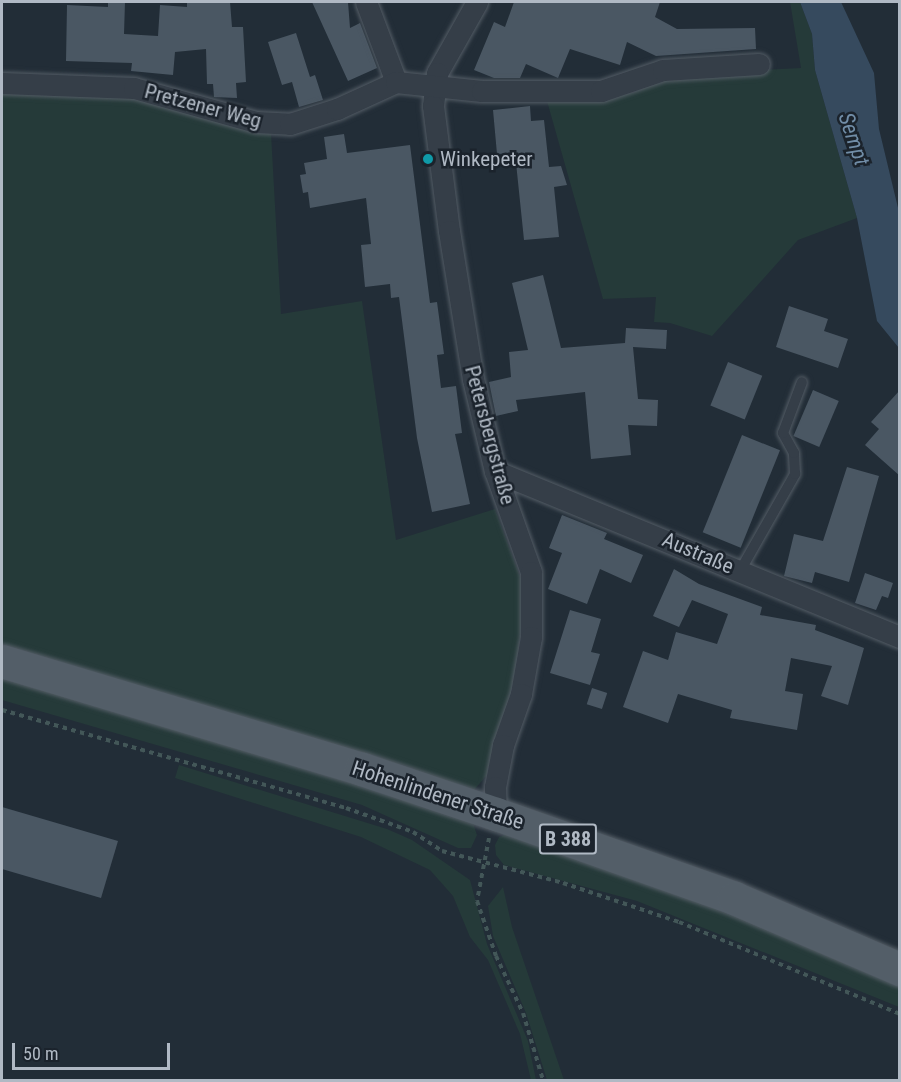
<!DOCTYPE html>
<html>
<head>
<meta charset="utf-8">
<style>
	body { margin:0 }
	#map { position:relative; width:901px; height:1082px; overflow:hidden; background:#222d37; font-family:"Roboto Condensed",sans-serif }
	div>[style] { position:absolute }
	.green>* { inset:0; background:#253a39 }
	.water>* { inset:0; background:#364a5e }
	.building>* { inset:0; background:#4a5763; transform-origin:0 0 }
	.path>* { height:4px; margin-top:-2px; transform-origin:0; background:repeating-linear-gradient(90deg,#435758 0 4.5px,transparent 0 9px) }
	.roads { filter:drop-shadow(0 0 2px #535c65) drop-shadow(0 0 2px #535c65) }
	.service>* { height:10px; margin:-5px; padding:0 5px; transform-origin:5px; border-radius:5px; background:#353e48 }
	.minor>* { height:21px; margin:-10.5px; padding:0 10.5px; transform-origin:10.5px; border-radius:10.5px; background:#353e48 }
	.primary>* { height:33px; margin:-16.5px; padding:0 16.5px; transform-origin:16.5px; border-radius:16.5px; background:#535e68 }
	.dots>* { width:16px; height:16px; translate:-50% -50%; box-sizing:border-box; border:3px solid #1b232c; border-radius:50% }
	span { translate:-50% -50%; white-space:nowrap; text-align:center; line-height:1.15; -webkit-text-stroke:5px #1b232c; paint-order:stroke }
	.shield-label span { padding:2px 4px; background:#1b232c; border:2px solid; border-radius:4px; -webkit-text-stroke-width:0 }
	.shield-label { font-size:20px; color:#b0b9c4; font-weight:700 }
	.street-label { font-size:21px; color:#b0b9c4 }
	.poi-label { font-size:21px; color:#b0b9c4 }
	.left { translate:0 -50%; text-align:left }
	.water-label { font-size:22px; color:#718da7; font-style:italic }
	.frame { position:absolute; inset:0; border:3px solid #b0b9c4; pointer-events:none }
	.scale { position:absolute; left:12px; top:1043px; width:158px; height:27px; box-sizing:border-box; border:3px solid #b0b9c4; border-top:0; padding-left:8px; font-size:18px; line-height:21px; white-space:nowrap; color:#b0b9c4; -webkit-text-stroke:4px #1b232c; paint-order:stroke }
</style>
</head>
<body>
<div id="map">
	<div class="green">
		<div style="clip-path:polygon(790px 2px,800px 2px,812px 34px,815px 70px,857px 218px,798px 240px,712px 336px,670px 323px,654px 322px,656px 297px,603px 299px,547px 101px,633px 93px,670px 75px,801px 68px)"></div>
		<div style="clip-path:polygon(2px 85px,114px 92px,271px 133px,281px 314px,362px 301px,396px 540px,495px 509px,525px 590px,515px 683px,487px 775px,474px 790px,2px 644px)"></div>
		<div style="clip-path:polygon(2px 677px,332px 774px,473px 823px,477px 835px,471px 848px,458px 848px,362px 805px,2px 700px)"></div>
		<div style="clip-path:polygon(179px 765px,387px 829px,412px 840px,470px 880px,487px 944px,528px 1041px,536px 1080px,531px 1080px,520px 1034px,488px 960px,470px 937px,453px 896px,430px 870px,361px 837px,175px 778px)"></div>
		<div style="clip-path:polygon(507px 834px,660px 885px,899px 982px,899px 1007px,637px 901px,504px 865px,496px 855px,495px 845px,499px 837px)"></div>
		<div style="clip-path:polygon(503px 887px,512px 927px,564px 1080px,547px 1080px,526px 1013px,493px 936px,488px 906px)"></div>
	</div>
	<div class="water">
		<div style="clip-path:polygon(800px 2px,841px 2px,874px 73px,879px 129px,899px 212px,899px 348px,877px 321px,857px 218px,815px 70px,812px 34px)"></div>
	</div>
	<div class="building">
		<div style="clip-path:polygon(108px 2px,125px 2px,124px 34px,158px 36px,160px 5px,187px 7px,187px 3px,230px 2px,232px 27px,243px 27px,246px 82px,236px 83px,237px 98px,214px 97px,213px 84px,207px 84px,206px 49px,175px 52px,173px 75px,131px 71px,132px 63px,66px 61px,67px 5px,108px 7px)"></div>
		<div style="clip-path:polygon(312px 2px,348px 2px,350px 28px,360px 23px,377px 68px,348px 81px)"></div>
		<div style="clip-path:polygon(514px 2px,660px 2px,655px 17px,677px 29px,755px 28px,756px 49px,656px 56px,627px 42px,620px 65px,570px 49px,558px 78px,526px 64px,520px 78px,494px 78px,474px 70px,494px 22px,505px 27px)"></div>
		<div style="clip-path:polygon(296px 33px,310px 77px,315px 75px,323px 100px,299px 107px,292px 82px,282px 85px,268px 42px)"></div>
		<div style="clip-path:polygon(530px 106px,531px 121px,544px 120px,549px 167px,561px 166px,567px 185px,554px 187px,559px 237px,524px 240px,515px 153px,497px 154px,493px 110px)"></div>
		<div style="clip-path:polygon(344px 134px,347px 153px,410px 145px,430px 303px,437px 302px,444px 354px,437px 355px,441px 388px,456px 386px,462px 433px,455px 434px,470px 504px,432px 512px,417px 438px,399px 297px,391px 298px,390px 284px,365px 287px,361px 245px,371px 244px,366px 198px,310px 208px,308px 192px,303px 193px,300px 175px,306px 174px,304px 163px,327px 159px,324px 137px)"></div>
		<div style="clip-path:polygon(543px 275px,561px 348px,625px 343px,626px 328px,667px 330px,666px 349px,633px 347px,638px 399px,658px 400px,657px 426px,628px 425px,631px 455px,591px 459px,585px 392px,516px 400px,518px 411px,496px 416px,489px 382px,511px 377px,509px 352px,528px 350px,512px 283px)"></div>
		<div style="clip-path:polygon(789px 306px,828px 319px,824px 331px,848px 339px,838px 368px,776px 347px)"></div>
		<div style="left:728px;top:362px;width:37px;height:47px;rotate:22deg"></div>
		<div style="left:813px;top:390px;width:28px;height:50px;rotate:23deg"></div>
		<div style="clip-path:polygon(900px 390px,900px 476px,865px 445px,879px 429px,871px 422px)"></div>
		<div style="left:742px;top:435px;width:41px;height:105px;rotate:22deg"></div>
		<div style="clip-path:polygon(847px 467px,879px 476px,849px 582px,815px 572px,812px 583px,784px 576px,794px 534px,823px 541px)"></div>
		<div style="clip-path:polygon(562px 515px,607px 533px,604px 539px,643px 555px,631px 583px,600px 569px,587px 604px,548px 589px,562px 553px,549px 548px)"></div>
		<div style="clip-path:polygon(674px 569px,699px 584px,762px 607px,760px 615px,816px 625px,815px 630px,864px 648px,848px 705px,821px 696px,832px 666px,791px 658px,785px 691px,803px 694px,797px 730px,730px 718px,732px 710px,678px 694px,668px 723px,623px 707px,643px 651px,668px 660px,676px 632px,717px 644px,728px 614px,692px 600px,679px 627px,653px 616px)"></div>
		<div style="clip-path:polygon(865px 573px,893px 583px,888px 598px,882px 596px,876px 610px,855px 603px)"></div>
		<div style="clip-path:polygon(570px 610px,601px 619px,591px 652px,600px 654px,590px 685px,550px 673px)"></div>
		<div style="left:592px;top:688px;width:16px;height:17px;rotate:18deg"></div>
		<div style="clip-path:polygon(2px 807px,118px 841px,101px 898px,2px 869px)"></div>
	</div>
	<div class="path">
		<div style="left:2px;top:710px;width:358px;rotate:15.9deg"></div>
		<div style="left:346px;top:808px;width:71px;rotate:19.7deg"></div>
		<div style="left:413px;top:832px;width:35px;rotate:33deg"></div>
		<div style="left:442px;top:851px;width:125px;rotate:14.8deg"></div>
		<div style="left:563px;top:883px;width:122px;rotate:18.6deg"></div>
		<div style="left:679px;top:922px;width:239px;rotate:22.6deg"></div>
		<div style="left:489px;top:838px;width:64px;rotate:100.8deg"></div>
		<div style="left:477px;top:901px;width:58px;rotate:70.9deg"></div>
		<div style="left:496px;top:956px;width:63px;rotate:64.7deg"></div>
		<div style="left:523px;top:1013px;width:70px;rotate:73.4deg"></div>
	</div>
	<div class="roads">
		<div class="service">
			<div style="left:740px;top:571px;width:112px;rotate:-60.4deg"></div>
			<div style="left:795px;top:474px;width:21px;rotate:-93deg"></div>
			<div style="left:794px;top:453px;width:23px;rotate:-119deg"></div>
			<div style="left:783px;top:433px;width:54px;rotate:-69.6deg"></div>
		</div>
		<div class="minor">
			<div style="left:366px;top:2px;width:85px;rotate:69.4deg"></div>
			<div style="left:477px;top:2px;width:81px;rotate:119.4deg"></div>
			<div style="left:437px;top:73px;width:33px;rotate:97deg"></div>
			<div style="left:433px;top:106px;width:126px;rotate:82.7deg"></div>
			<div style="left:449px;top:231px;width:150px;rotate:80.8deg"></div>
			<div style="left:473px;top:379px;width:95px;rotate:76.6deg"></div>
			<div style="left:495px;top:471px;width:107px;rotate:70.4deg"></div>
			<div style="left:531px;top:572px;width:65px;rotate:90deg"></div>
			<div style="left:531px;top:637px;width:58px;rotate:100deg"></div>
			<div style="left:521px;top:694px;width:54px;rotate:109.4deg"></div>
			<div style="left:503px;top:745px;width:43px;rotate:100.8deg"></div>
			<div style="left:495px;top:787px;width:27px;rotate:88deg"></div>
			<div style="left:2px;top:83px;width:132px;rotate:2.2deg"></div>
			<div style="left:134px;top:88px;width:127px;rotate:15.6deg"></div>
			<div style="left:256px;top:122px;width:34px;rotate:3deg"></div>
			<div style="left:290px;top:124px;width:49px;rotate:-17.7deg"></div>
			<div style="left:337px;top:109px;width:65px;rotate:-24.6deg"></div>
			<div style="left:396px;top:82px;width:86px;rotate:6deg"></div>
			<div style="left:482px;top:91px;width:119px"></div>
			<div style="left:601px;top:91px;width:65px;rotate:-18.7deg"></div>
			<div style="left:663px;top:70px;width:96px;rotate:-3.6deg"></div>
			<div style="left:495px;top:471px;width:438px;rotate:22.3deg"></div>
		</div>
		<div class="primary">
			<div style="left:2px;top:661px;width:376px;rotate:16.7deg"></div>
			<div style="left:362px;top:769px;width:141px;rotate:18.6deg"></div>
			<div style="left:496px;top:814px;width:252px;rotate:19.4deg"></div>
			<div style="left:734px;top:898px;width:181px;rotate:23.2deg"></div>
		</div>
	</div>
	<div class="dots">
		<div style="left:428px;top:159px;background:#0f9aa8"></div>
	</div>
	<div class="shield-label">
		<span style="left:568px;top:839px">B 388</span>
	</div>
	<div class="street-label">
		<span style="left:203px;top:106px;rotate:15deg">Pretzener Weg</span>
		<span style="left:490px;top:435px;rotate:75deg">Petersbergstraße</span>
		<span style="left:698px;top:553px;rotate:23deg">Austraße</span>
		<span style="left:438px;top:795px;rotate:18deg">Hohenlindener Straße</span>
	</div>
	<div class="poi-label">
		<span class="left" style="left:440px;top:159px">Winkepeter</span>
	</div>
	<div class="water-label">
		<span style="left:854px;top:139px;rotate:71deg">Sempt</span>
	</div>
	<div class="frame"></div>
	<div class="scale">50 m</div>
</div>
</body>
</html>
